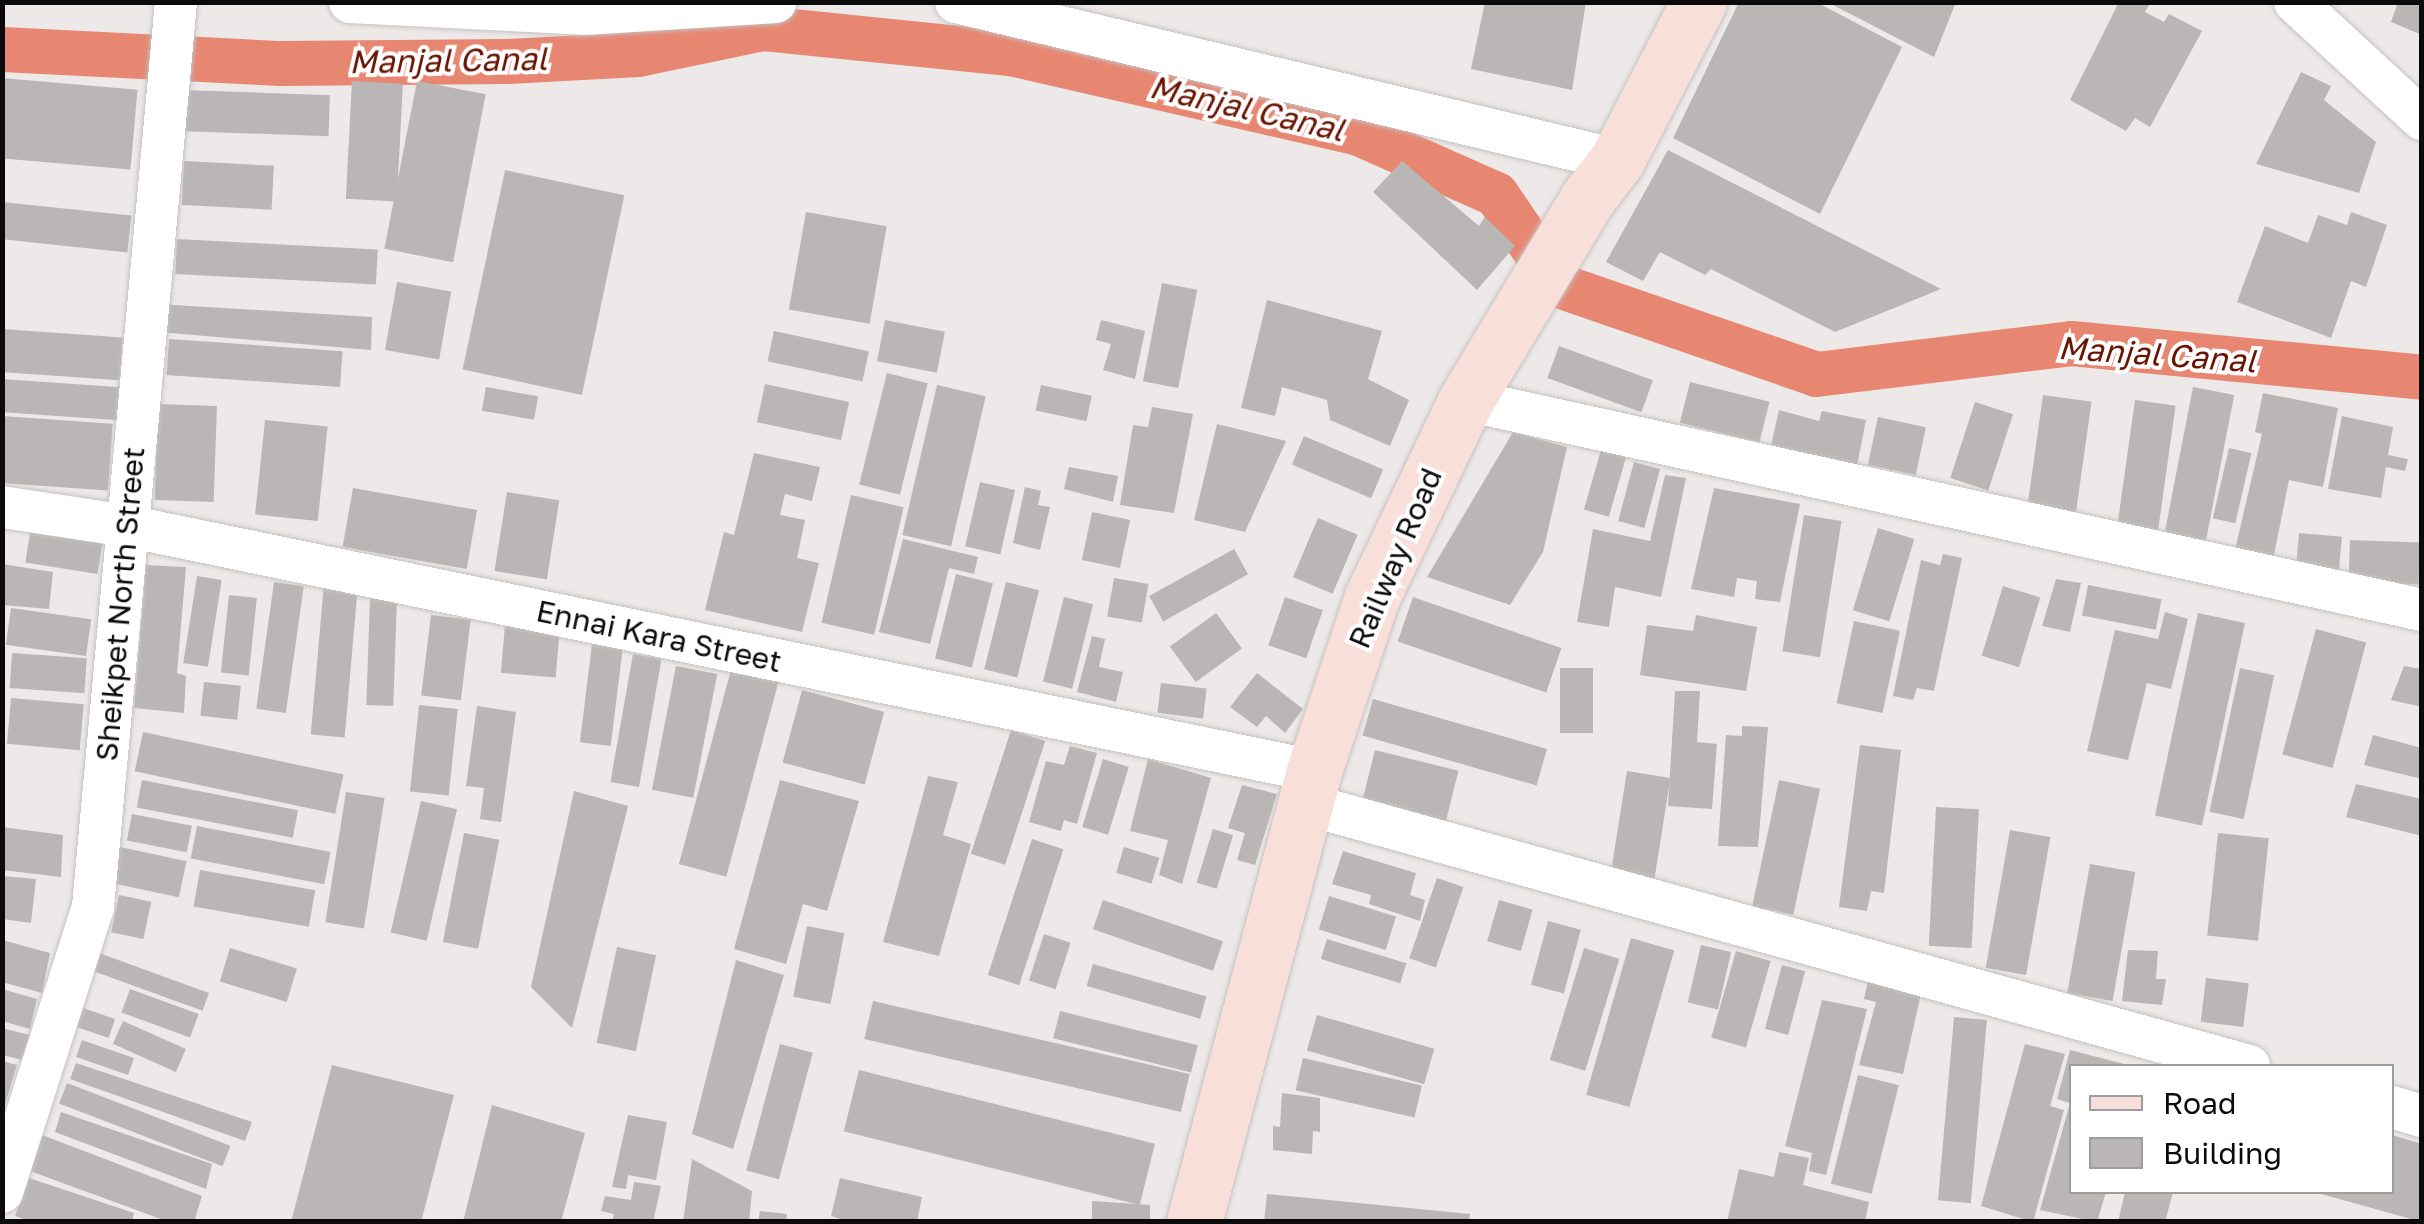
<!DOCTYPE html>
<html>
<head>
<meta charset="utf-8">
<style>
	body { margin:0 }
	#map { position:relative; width:2424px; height:1224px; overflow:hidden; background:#ede9e9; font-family:"Golos Text",sans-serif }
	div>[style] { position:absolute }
	.canal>* { height:45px; margin:-22.5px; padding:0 22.5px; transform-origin:22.5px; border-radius:22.5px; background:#e78772 }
	.building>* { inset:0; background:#bab6b6; transform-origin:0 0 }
	.roads { filter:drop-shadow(0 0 2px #c6c2c1) drop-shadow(0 0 2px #c6c2c1) }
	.street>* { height:42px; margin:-21px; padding:0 21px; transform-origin:21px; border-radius:21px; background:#fff }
	.secondary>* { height:55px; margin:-27.5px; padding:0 27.5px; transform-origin:27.5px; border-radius:27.5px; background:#f8dfda }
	span { translate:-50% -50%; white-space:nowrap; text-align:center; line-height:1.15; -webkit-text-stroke:8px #fff; paint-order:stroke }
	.street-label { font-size:30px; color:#0c0b0b }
	.water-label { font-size:32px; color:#6a1503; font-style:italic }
	.frame { position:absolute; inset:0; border:5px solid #0c0b0b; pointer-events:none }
	.legend { position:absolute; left:2069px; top:1064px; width:325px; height:130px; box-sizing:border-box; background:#fff; border:2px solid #9e9d9d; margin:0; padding:12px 18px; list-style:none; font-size:30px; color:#0c0b0b }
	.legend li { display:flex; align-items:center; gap:20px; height:50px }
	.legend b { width:50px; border:2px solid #9e9d9d }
</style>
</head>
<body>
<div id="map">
	<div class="canal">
		<div style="left:2px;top:49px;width:279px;rotate:2.9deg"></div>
		<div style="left:281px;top:63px;width:226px;rotate:-0.5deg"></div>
		<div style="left:507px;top:61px;width:131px;rotate:-3.1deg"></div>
		<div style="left:638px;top:54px;width:127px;rotate:-11.8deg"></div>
		<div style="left:762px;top:28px;width:249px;rotate:5.8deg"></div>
		<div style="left:1010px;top:53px;width:355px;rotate:12.9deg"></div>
		<div style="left:1356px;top:132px;width:153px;rotate:23.9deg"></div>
		<div style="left:1496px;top:194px;width:110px;rotate:55.7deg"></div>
		<div style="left:1558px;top:285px;width:273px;rotate:19deg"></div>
		<div style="left:1816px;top:374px;width:257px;rotate:-6.9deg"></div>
		<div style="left:2071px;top:343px;width:353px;rotate:5.5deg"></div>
	</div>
	<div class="building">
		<div style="clip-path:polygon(1485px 2px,1586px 2px,1572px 90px,1471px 69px)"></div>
		<div style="clip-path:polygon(1739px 2px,1816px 2px,1902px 47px,1820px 214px,1673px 138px)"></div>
		<div style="clip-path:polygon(1827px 2px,1956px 2px,1934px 57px)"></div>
		<div style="clip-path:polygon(2119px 2px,2151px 2px,2145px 12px,2164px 22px,2169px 14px,2202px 31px,2150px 127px,2135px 118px,2126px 131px,2070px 100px)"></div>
		<div style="clip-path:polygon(2398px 2px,2422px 2px,2422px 35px,2391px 22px)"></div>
		<div style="clip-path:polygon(2301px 72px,2331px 86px,2324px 100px,2376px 142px,2359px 193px,2256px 164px)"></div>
		<div style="left:2px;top:78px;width:136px;height:80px;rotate:5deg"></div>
		<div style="left:352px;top:81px;width:51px;height:118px;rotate:3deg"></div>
		<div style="left:417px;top:81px;width:70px;height:171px;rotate:11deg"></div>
		<div style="left:181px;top:90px;width:149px;height:41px;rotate:2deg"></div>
		<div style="clip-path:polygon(1668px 150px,1941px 289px,1835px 332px,1711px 269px,1705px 275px,1660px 252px,1643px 281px,1606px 262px)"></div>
		<div style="left:184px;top:161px;width:90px;height:44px;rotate:3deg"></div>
		<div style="clip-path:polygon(1402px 161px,1479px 226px,1485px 217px,1515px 246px,1477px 290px,1373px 192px)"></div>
		<div style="left:505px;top:170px;width:122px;height:204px;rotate:12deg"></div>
		<div style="left:2px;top:202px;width:130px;height:37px;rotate:6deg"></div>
		<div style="left:806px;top:212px;width:82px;height:99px;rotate:10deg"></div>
		<div style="clip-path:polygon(2351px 212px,2387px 225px,2366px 287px,2351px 281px,2331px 338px,2237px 302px,2265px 226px,2308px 243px,2318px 215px,2347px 225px)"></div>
		<div style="left:177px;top:239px;width:201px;height:35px;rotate:3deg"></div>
		<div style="left:397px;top:282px;width:55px;height:69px;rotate:10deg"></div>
		<div style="left:1162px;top:283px;width:36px;height:100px;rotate:11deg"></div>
		<div style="clip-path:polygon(1267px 300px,1382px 331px,1368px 379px,1409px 400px,1390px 446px,1330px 420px,1327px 400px,1282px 387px,1275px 416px,1241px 408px)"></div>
		<div style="clip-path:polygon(158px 304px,372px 317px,371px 350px,158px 332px)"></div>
		<div style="left:885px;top:320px;width:61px;height:42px;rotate:11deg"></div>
		<div style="clip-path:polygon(1101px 320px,1145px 331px,1135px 379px,1103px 370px,1111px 344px,1096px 340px)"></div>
		<div style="left:2px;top:329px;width:121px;height:43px;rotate:4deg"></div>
		<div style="left:774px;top:331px;width:97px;height:31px;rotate:12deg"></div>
		<div style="left:169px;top:339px;width:174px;height:36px;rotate:4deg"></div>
		<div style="left:1559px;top:346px;width:100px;height:34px;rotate:20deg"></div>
		<div style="left:887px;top:373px;width:42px;height:115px;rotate:14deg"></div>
		<div style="left:2px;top:379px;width:119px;height:33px;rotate:4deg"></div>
		<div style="left:1690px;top:382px;width:82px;height:42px;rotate:14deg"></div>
		<div style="left:765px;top:384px;width:86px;height:39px;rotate:12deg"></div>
		<div style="left:937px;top:385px;width:50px;height:154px;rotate:13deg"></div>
		<div style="left:1041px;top:385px;width:52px;height:26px;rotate:12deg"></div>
		<div style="left:486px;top:387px;width:53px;height:24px;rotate:10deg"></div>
		<div style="left:2193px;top:387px;width:42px;height:157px;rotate:11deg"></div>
		<div style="clip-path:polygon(2263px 393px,2338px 408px,2323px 487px,2289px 480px,2273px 560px,2235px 550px,2262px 434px,2255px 432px)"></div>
		<div style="left:2043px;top:395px;width:49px;height:113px;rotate:8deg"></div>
		<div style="left:2135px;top:400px;width:41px;height:127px;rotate:8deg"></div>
		<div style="left:1975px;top:402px;width:40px;height:80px;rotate:18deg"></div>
		<div style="left:158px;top:404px;width:59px;height:96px;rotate:2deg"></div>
		<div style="clip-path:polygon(1152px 407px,1193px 414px,1174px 513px,1120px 505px,1133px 425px,1148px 427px)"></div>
		<div style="clip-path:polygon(1779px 410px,1819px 421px,1822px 411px,1866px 420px,1856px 471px,1770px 450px)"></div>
		<div style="left:2px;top:416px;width:111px;height:67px;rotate:4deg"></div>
		<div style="clip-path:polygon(2342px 416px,2393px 427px,2388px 455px,2408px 459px,2405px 471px,2386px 467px,2381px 498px,2328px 489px)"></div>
		<div style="left:1878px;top:417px;width:49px;height:49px;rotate:12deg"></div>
		<div style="left:265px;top:420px;width:63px;height:95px;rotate:6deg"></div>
		<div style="clip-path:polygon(1217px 424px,1286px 441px,1245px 532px,1194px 520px)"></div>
		<div style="clip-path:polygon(1513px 432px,1567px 447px,1543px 552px,1510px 605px,1427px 577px)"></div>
		<div style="left:1304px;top:436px;width:86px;height:31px;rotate:23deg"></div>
		<div style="left:2229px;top:448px;width:23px;height:72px;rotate:13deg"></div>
		<div style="left:1601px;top:450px;width:26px;height:62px;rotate:16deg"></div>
		<div style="clip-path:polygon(754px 453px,820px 467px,812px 501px,785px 494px,780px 515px,805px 520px,797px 558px,819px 563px,802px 632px,705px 610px,724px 532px,734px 535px)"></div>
		<div style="left:1634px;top:462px;width:27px;height:61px;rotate:15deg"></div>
		<div style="clip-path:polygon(1069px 467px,1118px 476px,1113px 502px,1064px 489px)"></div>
		<div style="clip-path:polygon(1665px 475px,1686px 478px,1661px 597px,1615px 587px,1609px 627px,1577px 622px,1593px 529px,1650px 541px)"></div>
		<div style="left:980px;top:482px;width:36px;height:66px;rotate:13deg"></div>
		<div style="clip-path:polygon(1025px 487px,1041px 491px,1038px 505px,1050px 507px,1040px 550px,1013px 543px)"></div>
		<div style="left:353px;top:488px;width:126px;height:60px;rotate:10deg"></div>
		<div style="clip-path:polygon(1714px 488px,1800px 504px,1780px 602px,1755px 599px,1757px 581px,1737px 578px,1734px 597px,1691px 589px)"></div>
		<div style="left:507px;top:492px;width:53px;height:80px;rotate:9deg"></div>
		<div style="left:851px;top:495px;width:54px;height:131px;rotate:13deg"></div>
		<div style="left:1092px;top:512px;width:39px;height:49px;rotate:12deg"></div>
		<div style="left:1804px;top:515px;width:38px;height:138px;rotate:9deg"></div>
		<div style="left:1318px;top:518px;width:43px;height:64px;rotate:23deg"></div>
		<div style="left:31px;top:527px;width:73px;height:36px;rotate:9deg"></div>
		<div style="left:1878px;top:528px;width:38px;height:86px;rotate:17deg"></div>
		<div style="left:2299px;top:533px;width:43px;height:39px;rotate:5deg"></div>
		<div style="clip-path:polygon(903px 539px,978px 557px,974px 574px,949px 568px,930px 644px,879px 632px)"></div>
		<div style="left:2350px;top:540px;width:70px;height:42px;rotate:2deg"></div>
		<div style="left:1234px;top:549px;width:29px;height:97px;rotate:61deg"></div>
		<div style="clip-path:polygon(1943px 554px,1962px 558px,1934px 691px,1917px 688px,1913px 700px,1893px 696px,1921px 560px,1940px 565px)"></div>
		<div style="clip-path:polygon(2px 564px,53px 572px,49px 609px,2px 605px)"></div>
		<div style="clip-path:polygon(146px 565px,186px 567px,177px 673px,186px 676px,184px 713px,134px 708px)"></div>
		<div style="left:956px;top:574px;width:38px;height:87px;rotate:14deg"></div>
		<div style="left:197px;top:576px;width:25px;height:88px;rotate:9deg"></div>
		<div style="left:1114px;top:578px;width:35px;height:39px;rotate:10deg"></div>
		<div style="clip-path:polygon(2056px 579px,2081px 583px,2070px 632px,2042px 626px)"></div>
		<div style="left:274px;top:582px;width:30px;height:128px;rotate:8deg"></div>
		<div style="left:1006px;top:582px;width:34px;height:90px;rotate:14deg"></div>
		<div style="left:324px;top:583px;width:34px;height:152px;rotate:5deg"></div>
		<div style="left:2088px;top:585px;width:75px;height:31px;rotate:11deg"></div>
		<div style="left:2003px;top:586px;width:39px;height:73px;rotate:17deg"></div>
		<div style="left:229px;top:595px;width:28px;height:78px;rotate:6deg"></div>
		<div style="left:1064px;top:597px;width:30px;height:87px;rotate:14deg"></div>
		<div style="left:1285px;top:597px;width:40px;height:51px;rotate:19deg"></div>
		<div style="left:1413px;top:597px;width:157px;height:47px;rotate:19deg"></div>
		<div style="left:370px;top:598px;width:27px;height:107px;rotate:2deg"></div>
		<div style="left:11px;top:608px;width:81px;height:37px;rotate:8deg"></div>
		<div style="clip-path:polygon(2165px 612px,2188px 619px,2171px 689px,2147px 683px,2128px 760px,2087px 751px,2115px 630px,2158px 639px)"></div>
		<div style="left:1216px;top:613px;width:44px;height:57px;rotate:54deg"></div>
		<div style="left:2198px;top:613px;width:48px;height:207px;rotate:12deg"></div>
		<div style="left:431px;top:615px;width:40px;height:81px;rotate:7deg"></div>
		<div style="clip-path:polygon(1696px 615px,1757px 627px,1746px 691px,1640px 675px,1647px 625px,1693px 631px)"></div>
		<div style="left:1854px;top:621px;width:47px;height:84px;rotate:12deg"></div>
		<div style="left:505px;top:625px;width:55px;height:48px;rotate:5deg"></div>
		<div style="left:2316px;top:629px;width:52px;height:130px;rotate:15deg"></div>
		<div style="clip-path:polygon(1092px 636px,1105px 639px,1099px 667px,1123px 672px,1116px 702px,1077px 692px)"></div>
		<div style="left:592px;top:644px;width:31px;height:99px;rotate:7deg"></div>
		<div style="left:12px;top:653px;width:75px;height:35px;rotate:4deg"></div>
		<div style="left:633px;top:654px;width:29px;height:130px;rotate:10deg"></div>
		<div style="left:676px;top:666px;width:42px;height:126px;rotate:11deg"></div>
		<div style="left:732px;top:666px;width:49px;height:205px;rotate:15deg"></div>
		<div style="clip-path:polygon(2404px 666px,2422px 669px,2422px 707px,2391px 700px)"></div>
		<div style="left:1560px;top:668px;width:33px;height:65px"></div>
		<div style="left:2240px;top:668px;width:35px;height:147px;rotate:12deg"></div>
		<div style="clip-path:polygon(1257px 673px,1303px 709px,1285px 733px,1266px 716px,1257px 727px,1230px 707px)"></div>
		<div style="left:204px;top:682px;width:37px;height:34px;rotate:6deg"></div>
		<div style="left:1161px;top:683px;width:46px;height:30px;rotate:7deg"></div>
		<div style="left:802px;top:690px;width:85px;height:75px;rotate:15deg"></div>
		<div style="clip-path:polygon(1675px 691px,1700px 691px,1697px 742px,1717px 744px,1712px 809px,1668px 806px)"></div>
		<div style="left:11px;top:698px;width:73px;height:46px;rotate:5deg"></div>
		<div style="left:1373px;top:699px;width:181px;height:38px;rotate:16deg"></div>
		<div style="left:419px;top:705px;width:39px;height:87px;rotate:6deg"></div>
		<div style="clip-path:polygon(477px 706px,516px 712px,501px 822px,480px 819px,484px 788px,466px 786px)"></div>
		<div style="clip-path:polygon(1742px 726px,1768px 727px,1758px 847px,1718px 846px,1726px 735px,1742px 736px)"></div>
		<div style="left:1011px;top:730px;width:36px;height:130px;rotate:18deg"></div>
		<div style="left:143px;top:732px;width:205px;height:40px;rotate:12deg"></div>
		<div style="clip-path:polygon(2373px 735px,2422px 748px,2422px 779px,2364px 765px)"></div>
		<div style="clip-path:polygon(1860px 745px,1901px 750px,1884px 893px,1871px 891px,1867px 911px,1839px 907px)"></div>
		<div style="clip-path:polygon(1070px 746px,1097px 753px,1077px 824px,1064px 820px,1061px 831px,1029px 822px,1046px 761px,1064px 765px)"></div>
		<div style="left:1375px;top:750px;width:86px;height:61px;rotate:14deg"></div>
		<div style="left:1103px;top:759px;width:27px;height:71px;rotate:17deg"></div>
		<div style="clip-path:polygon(1148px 759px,1211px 778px,1182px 884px,1159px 875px,1168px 840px,1130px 831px)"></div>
		<div style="left:1627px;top:771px;width:44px;height:104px;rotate:9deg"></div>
		<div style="clip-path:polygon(928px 776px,958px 782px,943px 835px,971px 844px,939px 956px,883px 942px)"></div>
		<div style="left:142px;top:780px;width:159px;height:28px;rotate:11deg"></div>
		<div style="clip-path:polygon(780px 780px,859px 801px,827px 911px,803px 904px,786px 964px,734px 949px)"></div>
		<div style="left:1779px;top:780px;width:42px;height:129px;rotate:12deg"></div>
		<div style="clip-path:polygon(2356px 784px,2422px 799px,2422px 836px,2346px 817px)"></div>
		<div style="clip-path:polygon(1242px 785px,1277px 794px,1255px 865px,1237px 860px,1245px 833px,1228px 828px)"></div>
		<div style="clip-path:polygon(574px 791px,628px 806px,572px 1028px,531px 987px)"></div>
		<div style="left:346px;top:792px;width:39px;height:132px;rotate:9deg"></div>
		<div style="left:421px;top:801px;width:37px;height:135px;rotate:13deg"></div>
		<div style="left:1936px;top:807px;width:43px;height:139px;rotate:3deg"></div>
		<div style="left:132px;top:814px;width:61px;height:27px;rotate:11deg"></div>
		<div style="left:197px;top:826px;width:136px;height:33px;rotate:11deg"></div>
		<div style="clip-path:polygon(2px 827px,63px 835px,61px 877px,2px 870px)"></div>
		<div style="left:1213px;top:829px;width:21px;height:56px;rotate:17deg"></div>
		<div style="left:2010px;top:830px;width:41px;height:140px;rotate:10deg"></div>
		<div style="left:464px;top:833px;width:36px;height:111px;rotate:11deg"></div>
		<div style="left:2218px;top:833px;width:51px;height:103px;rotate:6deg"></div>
		<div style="left:1032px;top:839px;width:33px;height:143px;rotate:18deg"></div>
		<div style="left:120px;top:847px;width:68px;height:37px;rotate:12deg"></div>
		<div style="left:1124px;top:847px;width:37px;height:27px;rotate:17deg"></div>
		<div style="clip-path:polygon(1343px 851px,1416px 873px,1410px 895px,1425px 900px,1420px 921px,1369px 904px,1371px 895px,1332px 884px)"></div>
		<div style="left:2090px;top:864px;width:46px;height:131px;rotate:10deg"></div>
		<div style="left:200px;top:870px;width:117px;height:37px;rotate:10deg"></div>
		<div style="clip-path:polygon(2px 876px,36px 879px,31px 923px,2px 919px)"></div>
		<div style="left:1437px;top:878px;width:28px;height:85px;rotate:19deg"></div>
		<div style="left:119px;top:895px;width:33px;height:38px;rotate:12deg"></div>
		<div style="left:1329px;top:896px;width:70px;height:35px;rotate:17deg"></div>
		<div style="left:1103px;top:900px;width:127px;height:31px;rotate:19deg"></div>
		<div style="left:1499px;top:900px;width:35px;height:43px;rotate:16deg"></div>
		<div style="left:1548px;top:921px;width:34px;height:66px;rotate:15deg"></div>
		<div style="left:807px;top:926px;width:38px;height:72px;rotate:11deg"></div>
		<div style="left:1044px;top:934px;width:28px;height:49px;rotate:18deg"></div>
		<div style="left:1631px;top:938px;width:45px;height:163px;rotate:16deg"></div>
		<div style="left:1327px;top:939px;width:83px;height:21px;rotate:17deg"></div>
		<div style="clip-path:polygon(2px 940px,50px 953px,42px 993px,2px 982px)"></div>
		<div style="left:1701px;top:945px;width:31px;height:59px;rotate:13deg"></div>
		<div style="left:617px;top:947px;width:40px;height:98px;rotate:12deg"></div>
		<div style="left:230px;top:948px;width:70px;height:35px;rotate:17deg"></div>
		<div style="left:1584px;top:948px;width:37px;height:117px;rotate:17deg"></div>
		<div style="clip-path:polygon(2128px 950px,2158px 951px,2156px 979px,2166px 979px,2162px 1005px,2122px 1001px)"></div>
		<div style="left:1736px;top:951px;width:36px;height:90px;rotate:16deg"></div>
		<div style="left:99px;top:953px;width:117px;height:19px;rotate:20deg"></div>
		<div style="clip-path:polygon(736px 960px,784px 975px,733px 1149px,692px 1134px)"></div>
		<div style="left:1093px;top:964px;width:118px;height:23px;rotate:16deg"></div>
		<div style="left:1782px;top:965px;width:24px;height:66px;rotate:15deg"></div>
		<div style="left:2206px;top:978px;width:43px;height:44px;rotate:7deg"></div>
		<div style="clip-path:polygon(1868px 981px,1921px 994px,1903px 1074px,1859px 1065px,1876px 1002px,1864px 999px)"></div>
		<div style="clip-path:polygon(2px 989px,37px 999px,30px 1029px,2px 1021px)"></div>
		<div style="left:130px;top:989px;width:73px;height:25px;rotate:20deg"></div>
		<div style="clip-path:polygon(1822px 1000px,1867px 1009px,1826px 1175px,1809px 1171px,1812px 1153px,1785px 1146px)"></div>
		<div style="left:873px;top:1001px;width:325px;height:39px;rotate:13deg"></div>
		<div style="left:83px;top:1008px;width:34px;height:20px;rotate:19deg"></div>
		<div style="left:1060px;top:1011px;width:142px;height:28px;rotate:14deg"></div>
		<div style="left:1317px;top:1015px;width:122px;height:37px;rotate:16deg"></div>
		<div style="left:1954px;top:1017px;width:33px;height:184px;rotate:5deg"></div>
		<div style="left:123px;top:1021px;width:69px;height:25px;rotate:24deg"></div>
		<div style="clip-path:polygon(2px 1028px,33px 1036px,27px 1061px,2px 1055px)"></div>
		<div style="left:82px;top:1040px;width:55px;height:18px;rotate:19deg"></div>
		<div style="left:780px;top:1044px;width:34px;height:131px;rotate:15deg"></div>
		<div style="clip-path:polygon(2025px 1044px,2065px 1054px,2050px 1106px,2064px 1110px,2033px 1222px,1981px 1206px)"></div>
		<div style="clip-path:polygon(2070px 1050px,2128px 1065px,2072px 1066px,2072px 1192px,2106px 1192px,2097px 1222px,2040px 1210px,2070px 1103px,2057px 1099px)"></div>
		<div style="left:1303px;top:1058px;width:122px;height:33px;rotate:13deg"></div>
		<div style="clip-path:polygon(2px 1061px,17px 1065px,3px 1111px,2px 1111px)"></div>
		<div style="clip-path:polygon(76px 1063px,252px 1122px,245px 1141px,70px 1079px)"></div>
		<div style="clip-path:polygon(332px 1065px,454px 1095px,421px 1222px,291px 1222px)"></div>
		<div style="left:859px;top:1070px;width:305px;height:63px;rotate:14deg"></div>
		<div style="left:1858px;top:1075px;width:42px;height:112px;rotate:14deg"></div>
		<div style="left:67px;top:1083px;width:175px;height:22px;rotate:21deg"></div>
		<div style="clip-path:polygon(1282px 1093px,1320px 1098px,1320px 1132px,1313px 1131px,1312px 1154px,1273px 1150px,1273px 1126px,1280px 1127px)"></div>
		<div style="clip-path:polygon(492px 1105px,585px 1133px,561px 1222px,463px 1222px)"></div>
		<div style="clip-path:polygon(61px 1112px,212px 1164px,206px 1189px,55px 1132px)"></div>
		<div style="clip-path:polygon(628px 1115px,667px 1122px,656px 1180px,628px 1175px,626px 1189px,612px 1187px)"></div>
		<div style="clip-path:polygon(42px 1135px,202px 1196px,194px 1222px,169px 1222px,30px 1171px)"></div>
		<div style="clip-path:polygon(2392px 1135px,2422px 1144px,2422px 1222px,2314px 1192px,2392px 1192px)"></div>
		<div style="clip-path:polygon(1779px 1152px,1809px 1158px,1803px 1185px,1869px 1202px,1865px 1222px,1727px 1222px,1739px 1169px,1774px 1177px)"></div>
		<div style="clip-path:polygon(692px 1159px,752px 1191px,749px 1222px,683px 1222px)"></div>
		<div style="clip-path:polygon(29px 1178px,134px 1213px,132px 1222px,33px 1222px,15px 1216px)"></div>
		<div style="clip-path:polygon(840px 1178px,922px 1197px,917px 1222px,851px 1222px,831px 1216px)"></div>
		<div style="clip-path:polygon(634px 1182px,661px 1186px,653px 1222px,612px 1222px,614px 1214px,601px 1211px,605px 1196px,631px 1200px)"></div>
		<div style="clip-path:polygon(2125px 1192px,2173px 1192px,2165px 1222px,2118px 1222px)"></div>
		<div style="clip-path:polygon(1267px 1194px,1470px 1214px,1469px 1222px,1264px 1222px)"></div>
		<div style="clip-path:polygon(1092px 1201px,1150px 1205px,1150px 1222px,1092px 1222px)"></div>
		<div style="clip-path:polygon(760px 1211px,787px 1214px,786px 1222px,758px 1222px)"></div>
	</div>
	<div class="roads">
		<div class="street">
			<div style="left:350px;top:2px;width:234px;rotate:2.9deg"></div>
			<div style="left:584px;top:14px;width:192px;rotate:-3.6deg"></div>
			<div style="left:956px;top:2px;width:680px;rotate:13.44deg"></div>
			<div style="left:2295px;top:2px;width:173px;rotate:42.7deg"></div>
			<div style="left:1466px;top:400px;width:979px;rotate:12.39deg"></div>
			<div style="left:2px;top:507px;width:126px;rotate:8.6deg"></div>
			<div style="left:127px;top:526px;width:1212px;rotate:11.66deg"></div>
			<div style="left:1306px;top:804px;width:979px;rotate:15.53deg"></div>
			<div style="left:2392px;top:1107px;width:31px;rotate:17deg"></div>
			<div style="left:2px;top:1192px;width:299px;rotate:-72.3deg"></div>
			<div style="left:93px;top:907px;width:909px;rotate:-84.76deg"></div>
		</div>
		<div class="secondary">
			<div style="left:1194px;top:1222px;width:467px;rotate:-75.1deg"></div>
			<div style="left:1314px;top:771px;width:183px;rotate:-71.6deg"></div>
			<div style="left:1372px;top:597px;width:218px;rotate:-64.5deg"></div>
			<div style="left:1466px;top:400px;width:236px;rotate:-58.9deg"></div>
			<div style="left:1588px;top:198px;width:48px;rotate:-52.7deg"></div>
			<div style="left:1617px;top:160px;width:178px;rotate:-62.6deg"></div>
		</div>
	</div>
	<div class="street-label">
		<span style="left:1395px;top:558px;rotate:-67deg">Railway Road</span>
		<span style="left:120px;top:604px;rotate:-85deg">Sheikpet North Street</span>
		<span style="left:659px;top:636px;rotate:12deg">Ennai Kara Street</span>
	</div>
	<div class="water-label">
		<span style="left:448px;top:60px;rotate:-1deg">Manjal Canal</span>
		<span style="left:1247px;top:108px;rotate:13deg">Manjal Canal</span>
		<span style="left:2157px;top:354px;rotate:4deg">Manjal Canal</span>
	</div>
	<div class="frame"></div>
	<ul class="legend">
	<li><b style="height:12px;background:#f8dfda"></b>Road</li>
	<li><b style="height:28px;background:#bab6b6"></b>Building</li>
	</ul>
</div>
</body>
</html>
